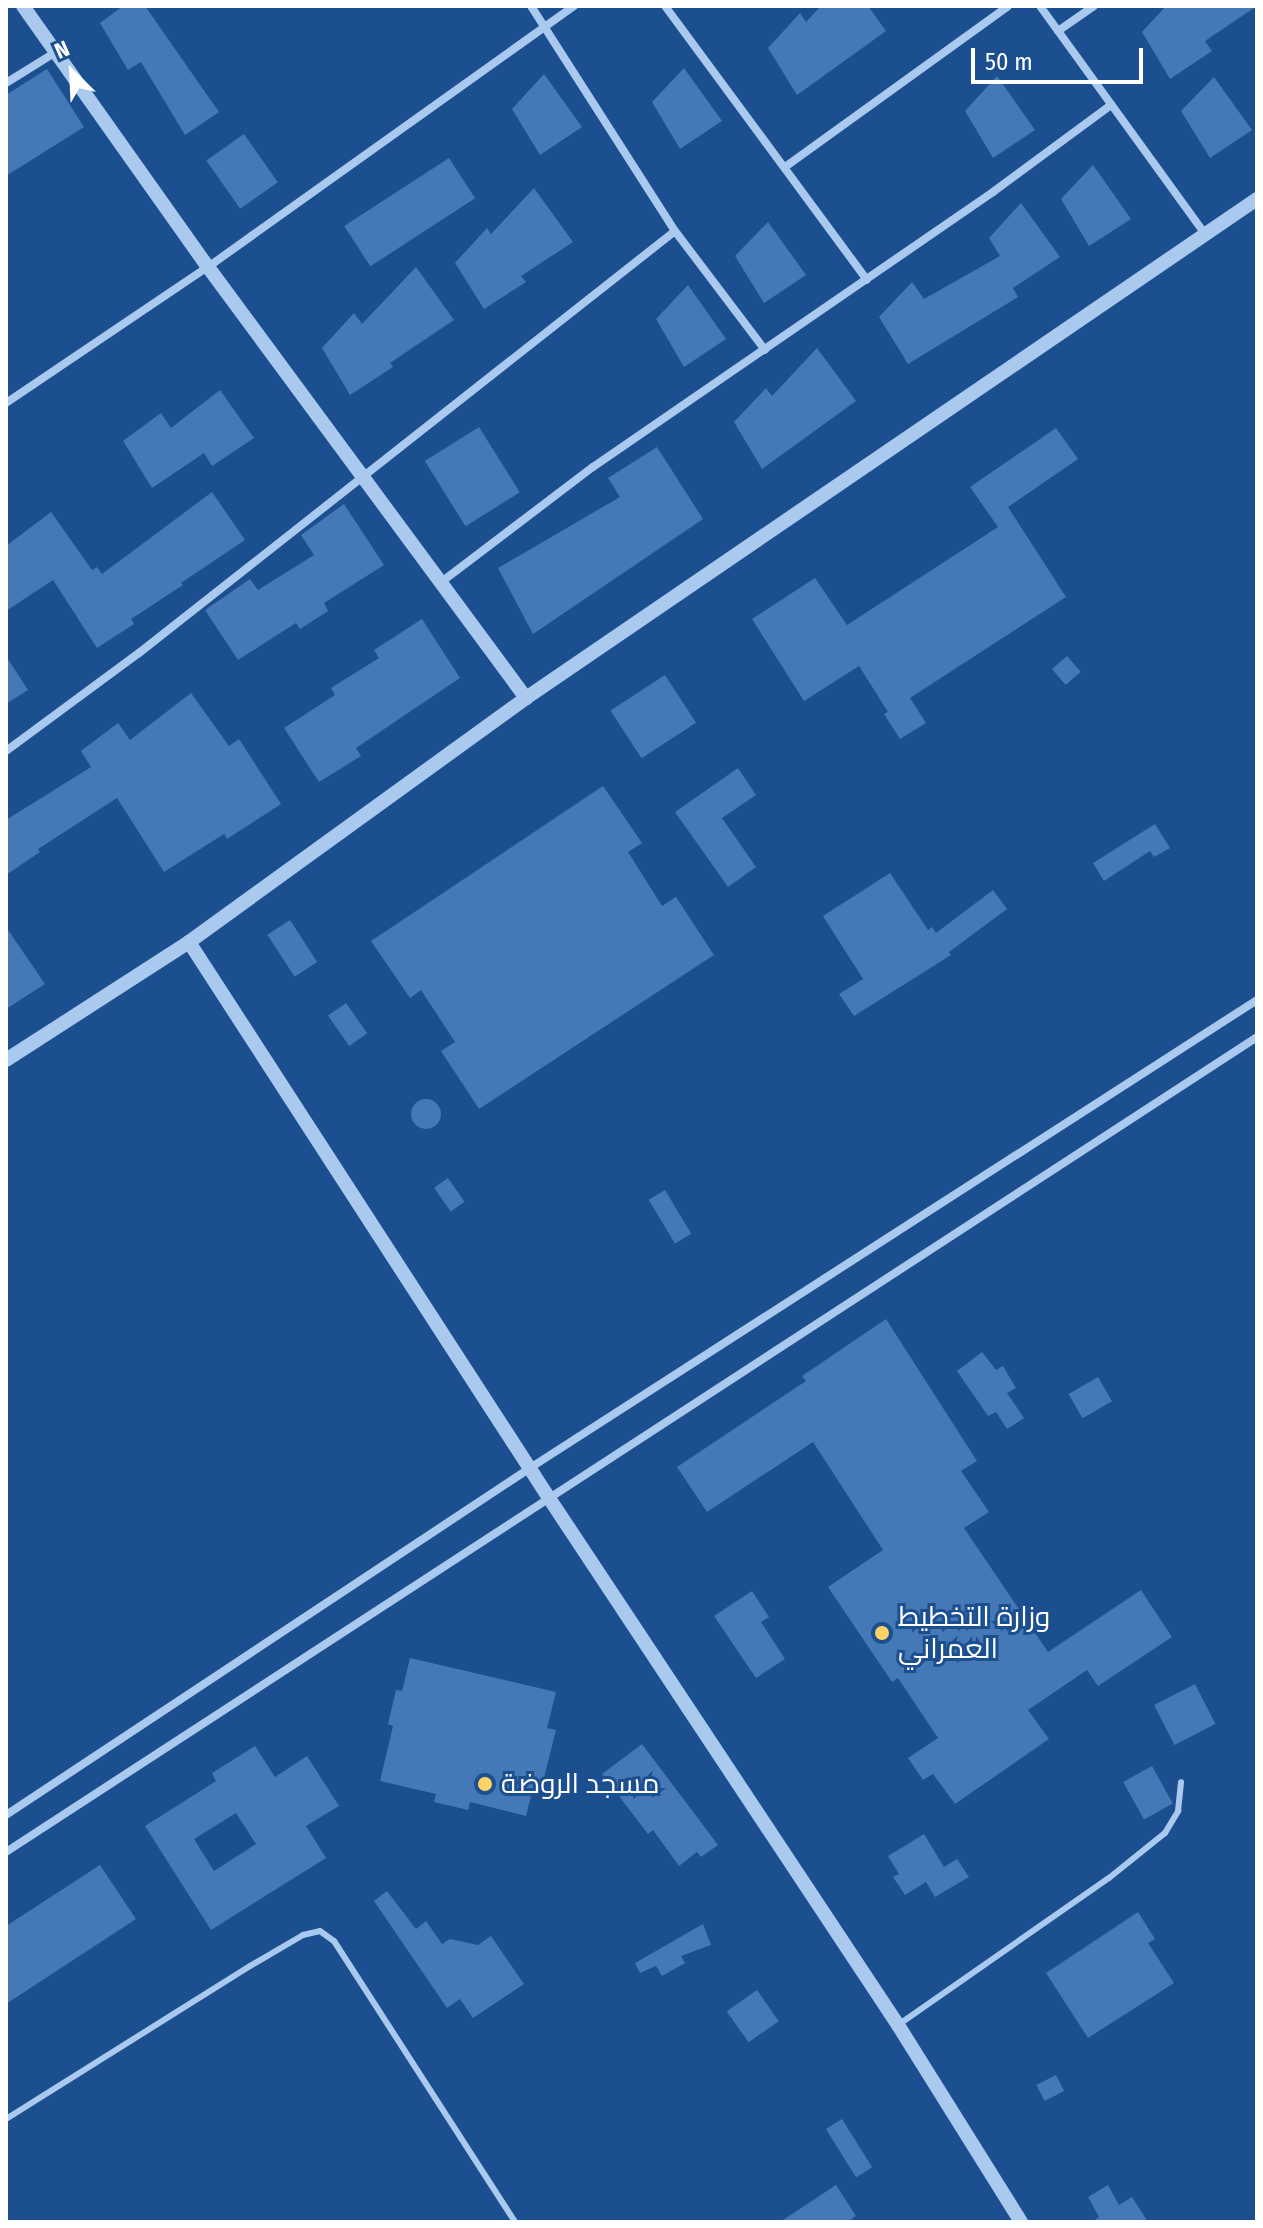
<!DOCTYPE html>
<html>
<head>
<meta charset="utf-8">
<style>
	body { margin:0 }
	#map { position:relative; width:1263px; height:2228px; overflow:hidden; background:#1b4f8f; font-family:"Fira Sans Condensed",Cairo,sans-serif }
	div>[style] { position:absolute }
	.building>* { inset:0; background:#4478b7; transform-origin:0 0 }
	.round { border-radius:50% }
	.service>* { height:6px; margin:-3px; padding:0 3px; transform-origin:3px; border-radius:3px; background:#a9c9ee }
	.minor>* { height:8px; margin:-4px; padding:0 4px; transform-origin:4px; border-radius:4px; background:#a9c9ee }
	.tertiary>* { height:14px; margin:-7px; padding:0 7px; transform-origin:7px; border-radius:7px; background:#a9c9ee }
	.dots>* { width:22px; height:22px; translate:-50% -50%; box-sizing:border-box; border:4px solid #1b4f8f; border-radius:50% }
	span { translate:-50% -50%; white-space:nowrap; text-align:center; line-height:1.15; -webkit-text-stroke:6px #1b4f8f; paint-order:stroke }
	.poi-label { font-size:28px; color:#fff }
	.left { translate:0 -50%; text-align:left }
	.frame { position:absolute; inset:0; border:8px solid #fff; pointer-events:none }
	.north { position:absolute; left:32px; top:32px; width:80px; height:80px; -webkit-text-stroke:6px #1b4f8f; paint-order:stroke; rotate:336deg; font-size:22px; font-weight:700; line-height:32px; text-align:center; color:#fff }
	.north::after { content:''; display:block; margin:auto; width:28px; height:36px; background:#fff; clip-path:polygon(50% 0,100% 100%,50% 72%,0 100%) }
	.scale { position:absolute; left:971px; top:48px; width:172px; height:36px; box-sizing:border-box; border:4px solid #fff; border-top:0; padding-left:10px; font-size:24px; line-height:28px; white-space:nowrap; color:#fff; -webkit-text-stroke:6px #1b4f8f; paint-order:stroke }
</style>
</head>
<body>
<div id="map">
	<div class="building">
		<div style="clip-path:polygon(123px 6px,145px 6px,219px 112px,185px 135px,141px 62px,128px 70px,100px 23px)"></div>
		<div style="clip-path:polygon(821px 6px,868px 6px,886px 31px,797px 95px,768px 48px,800px 13px,806px 22px)"></div>
		<div style="clip-path:polygon(1166px 6px,1257px 6px,1205px 41px,1212px 51px,1170px 79px,1142px 32px)"></div>
		<div style="clip-path:polygon(684px 68px,722px 121px,680px 149px,652px 102px)"></div>
		<div style="clip-path:polygon(47px 69px,84px 127px,6px 176px,6px 95px)"></div>
		<div style="clip-path:polygon(544px 74px,582px 127px,540px 155px,512px 109px)"></div>
		<div style="clip-path:polygon(997px 76px,1035px 130px,993px 158px,965px 111px)"></div>
		<div style="clip-path:polygon(1214px 77px,1252px 130px,1210px 158px,1181px 111px)"></div>
		<div style="left:244px;top:134px;width:59px;height:46px;rotate:55deg"></div>
		<div style="left:449px;top:158px;width:48px;height:125px;rotate:57deg"></div>
		<div style="clip-path:polygon(1093px 165px,1131px 219px,1089px 246px,1061px 199px)"></div>
		<div style="clip-path:polygon(534px 188px,573px 242px,521px 276px,526px 282px,484px 309px,455px 263px,487px 228px,491px 234px)"></div>
		<div style="clip-path:polygon(1021px 203px,1060px 257px,1013px 288px,1018px 297px,908px 364px,879px 317px,912px 282px,924px 299px,1000px 256px,989px 238px)"></div>
		<div style="clip-path:polygon(768px 222px,806px 275px,764px 303px,735px 256px)"></div>
		<div style="clip-path:polygon(416px 267px,454px 320px,390px 363px,393px 367px,350px 395px,322px 348px,354px 313px,362px 324px)"></div>
		<div style="clip-path:polygon(688px 285px,726px 339px,684px 367px,656px 319px)"></div>
		<div style="clip-path:polygon(817px 348px,856px 401px,762px 469px,734px 422px,766px 388px,772px 396px)"></div>
		<div style="clip-path:polygon(220px 390px,254px 438px,212px 466px,204px 453px,152px 488px,123px 441px,161px 413px,171px 428px)"></div>
		<div style="left:479px;top:427px;width:77px;height:64px;rotate:58deg"></div>
		<div style="clip-path:polygon(1056px 428px,1078px 459px,1008px 507px,1066px 597px,910px 698px,926px 723px,900px 739px,884px 714px,888px 712px,859px 666px,804px 701px,752px 619px,815px 578px,847px 625px,998px 527px,970px 487px)"></div>
		<div style="clip-path:polygon(657px 447px,703px 519px,533px 634px,498px 568px,620px 497px,608px 478px)"></div>
		<div style="clip-path:polygon(212px 492px,245px 540px,181px 583px,183px 585px,131px 619px,134px 624px,97px 648px,53px 580px,6px 611px,6px 546px,51px 512px,92px 570px,97px 567px,102px 574px)"></div>
		<div style="clip-path:polygon(344px 504px,384px 565px,324px 603px,328px 611px,300px 629px,296px 623px,238px 660px,205px 610px,250px 579px,258px 590px,314px 555px,301px 535px)"></div>
		<div style="clip-path:polygon(422px 619px,460px 678px,356px 748px,361px 756px,319px 782px,284px 728px,335px 695px,331px 688px,379px 658px,374px 650px)"></div>
		<div style="clip-path:polygon(6px 656px,28px 690px,6px 704px)"></div>
		<div style="left:1067px;top:656px;width:21px;height:20px;rotate:49deg"></div>
		<div style="left:665px;top:675px;width:57px;height:65px;rotate:57deg"></div>
		<div style="clip-path:polygon(191px 693px,229px 746px,239px 739px,281px 804px,227px 839px,224px 834px,164px 872px,117px 798px,38px 849px,40px 852px,6px 875px,6px 820px,91px 767px,81px 751px,118px 723px,130px 740px)"></div>
		<div style="clip-path:polygon(738px 768px,756px 795px,722px 818px,756px 867px,728px 887px,675px 812px)"></div>
		<div style="clip-path:polygon(603px 786px,642px 843px,628px 852px,662px 906px,676px 897px,714px 955px,479px 1109px,441px 1051px,455px 1042px,421px 990px,410px 998px,371px 941px)"></div>
		<div style="clip-path:polygon(1155px 824px,1170px 848px,1154px 857px,1150px 851px,1104px 881px,1093px 863px)"></div>
		<div style="clip-path:polygon(890px 873px,928px 930px,932px 927px,936px 933px,993px 890px,1007px 909px,949px 952px,951px 955px,854px 1016px,839px 994px,863px 979px,823px 916px)"></div>
		<div style="left:290px;top:920px;width:50px;height:27px;rotate:57deg"></div>
		<div style="clip-path:polygon(6px 927px,45px 984px,6px 1009px)"></div>
		<div style="left:346px;top:1003px;width:37px;height:22px;rotate:55deg"></div>
		<div class="round" style="left:411px;top:1099px;width:30px;height:30px"></div>
		<div style="left:448px;top:1178px;width:29px;height:17px;rotate:55deg"></div>
		<div style="left:665px;top:1190px;width:51px;height:19px;rotate:59deg"></div>
		<div style="clip-path:polygon(886px 1319px,977px 1461px,961px 1471px,989px 1512px,964px 1528px,1048px 1652px,1141px 1590px,1172px 1637px,1098px 1686px,1087px 1670px,1028px 1710px,1049px 1739px,955px 1804px,933px 1774px,923px 1780px,908px 1758px,938px 1738px,898px 1678px,892px 1682px,828px 1587px,883px 1550px,813px 1442px,707px 1512px,677px 1467px,806px 1381px,802px 1376px)"></div>
		<div style="clip-path:polygon(982px 1352px,996px 1370px,1003px 1366px,1016px 1388px,1007px 1393px,1024px 1418px,1007px 1429px,996px 1412px,988px 1416px,957px 1371px)"></div>
		<div style="left:1098px;top:1377px;width:28px;height:34px;rotate:60deg"></div>
		<div style="clip-path:polygon(752px 1591px,769px 1617px,761px 1622px,785px 1659px,756px 1678px,714px 1616px)"></div>
		<div style="clip-path:polygon(410px 1658px,556px 1692px,547px 1728px,556px 1730px,543px 1782px,535px 1780px,526px 1816px,470px 1802px,468px 1810px,434px 1802px,436px 1794px,380px 1781px,393px 1726px,388px 1724px,396px 1690px,402px 1691px)"></div>
		<div style="left:1195px;top:1684px;width:45px;height:46px;rotate:63deg"></div>
		<div style="clip-path:polygon(642px 1744px,718px 1845px,701px 1857px,697px 1852px,679px 1866px,653px 1830px,648px 1834px,602px 1774px)"></div>
		<div style="clip-path:polygon(evenodd,255px 1746px,275px 1777px,307px 1756px,339px 1806px,306px 1826px,326px 1858px,211px 1930px,145px 1826px,216px 1781px,212px 1773px,255px 1746px,236px 1813px,256px 1844px,214px 1871px,194px 1839px,236px 1813px)"></div>
		<div style="left:1152px;top:1766px;width:43px;height:33px;rotate:61deg"></div>
		<div style="clip-path:polygon(924px 1834px,944px 1867px,957px 1859px,969px 1877px,935px 1897px,926px 1882px,905px 1895px,893px 1877px,899px 1874px,888px 1856px)"></div>
		<div style="clip-path:polygon(100px 1865px,136px 1919px,6px 2004px,6px 1926px)"></div>
		<div style="clip-path:polygon(387px 1891px,416px 1929px,426px 1921px,442px 1944px,450px 1939px,478px 1945px,491px 1936px,524px 1984px,473px 2018px,460px 1999px,447px 2008px,374px 1901px)"></div>
		<div style="clip-path:polygon(1138px 1912px,1155px 1939px,1148px 1943px,1174px 1983px,1088px 2038px,1046px 1973px)"></div>
		<div style="clip-path:polygon(703px 1924px,711px 1945px,681px 1956px,685px 1963px,662px 1976px,656px 1966px,640px 1973px,635px 1963px)"></div>
		<div style="left:757px;top:1990px;width:38px;height:37px;rotate:55deg"></div>
		<div style="left:1056px;top:2075px;width:18px;height:22px;rotate:63deg"></div>
		<div style="left:842px;top:2119px;width:57px;height:19px;rotate:58deg"></div>
		<div style="clip-path:polygon(836px 2185px,856px 2216px,847px 2222px,780px 2222px)"></div>
		<div style="clip-path:polygon(1108px 2185px,1119px 2205px,1132px 2197px,1148px 2222px,1092px 2222px,1099px 2217px,1088px 2197px)"></div>
	</div>
	<div class="service">
		<div style="left:898px;top:2025px;width:257px;rotate:-34.9deg"></div>
		<div style="left:1109px;top:1878px;width:72px;rotate:-38.8deg"></div>
		<div style="left:1165px;top:1833px;width:26px;rotate:-59deg"></div>
		<div style="left:1178px;top:1811px;width:29px;rotate:-84deg"></div>
		<div style="left:6px;top:2119px;width:288px;rotate:-32.1deg"></div>
		<div style="left:250px;top:1966px;width:61px;rotate:-30.3deg"></div>
		<div style="left:303px;top:1935px;width:17px;rotate:-13deg"></div>
		<div style="left:320px;top:1931px;width:17px;rotate:36deg"></div>
		<div style="left:334px;top:1941px;width:334px;rotate:57.2deg"></div>
	</div>
	<div class="minor">
		<div style="left:531px;top:6px;width:267px;rotate:57.4deg"></div>
		<div style="left:675px;top:231px;width:149px;rotate:52.9deg"></div>
		<div style="left:665px;top:6px;width:340px;rotate:53.6deg"></div>
		<div style="left:1040px;top:6px;width:283px;rotate:54.1deg"></div>
		<div style="left:1058px;top:31px;width:44px;rotate:-34.8deg"></div>
		<div style="left:6px;top:83px;width:59px;rotate:-31.8deg"></div>
		<div style="left:785px;top:167px;width:275px;rotate:-35.8deg"></div>
		<div style="left:6px;top:403px;width:244px;rotate:-34deg"></div>
		<div style="left:208px;top:267px;width:450px;rotate:-35.5deg"></div>
		<div style="left:440px;top:583px;width:192px;rotate:-37.2deg"></div>
		<div style="left:593px;top:467px;width:485px;rotate:-34.5deg"></div>
		<div style="left:993px;top:192px;width:147px;rotate:-36.4deg"></div>
		<div style="left:6px;top:751px;width:165px;rotate:-36.4deg"></div>
		<div style="left:139px;top:653px;width:682px;rotate:-38.21deg"></div>
		<div style="left:6px;top:1815px;width:628px;rotate:-33.51deg"></div>
		<div style="left:530px;top:1468px;width:865px;rotate:-32.77deg"></div>
		<div style="left:6px;top:1852px;width:1493px;rotate:-33.08deg"></div>
	</div>
	<div class="tertiary">
		<div style="left:23px;top:6px;width:320px;rotate:54.7deg"></div>
		<div style="left:208px;top:267px;width:536px;rotate:53.58deg"></div>
		<div style="left:189px;top:942px;width:662px;rotate:57.08deg"></div>
		<div style="left:549px;top:1498px;width:632px;rotate:56.49deg"></div>
		<div style="left:898px;top:2025px;width:232px;rotate:58deg"></div>
		<div style="left:6px;top:1060px;width:218px;rotate:-32.8deg"></div>
		<div style="left:189px;top:942px;width:416px;rotate:-35.9deg"></div>
		<div style="left:526px;top:698px;width:885px;rotate:-34.32deg"></div>
	</div>
	<div class="dots">
		<div style="left:882px;top:1633px;background:#ffd166"></div>
		<div style="left:485px;top:1784px;background:#ffd166"></div>
	</div>
	<div class="poi-label">
		<span class="left" style="left:898px;top:1633px">وزارة التخطيط<br>العمراني</span>
		<span class="left" style="left:501px;top:1784px">مسجد الروضة</span>
	</div>
	<div class="frame"></div>
	<div class="north">N</div>
	<div class="scale">50 m</div>
</div>
</body>
</html>
